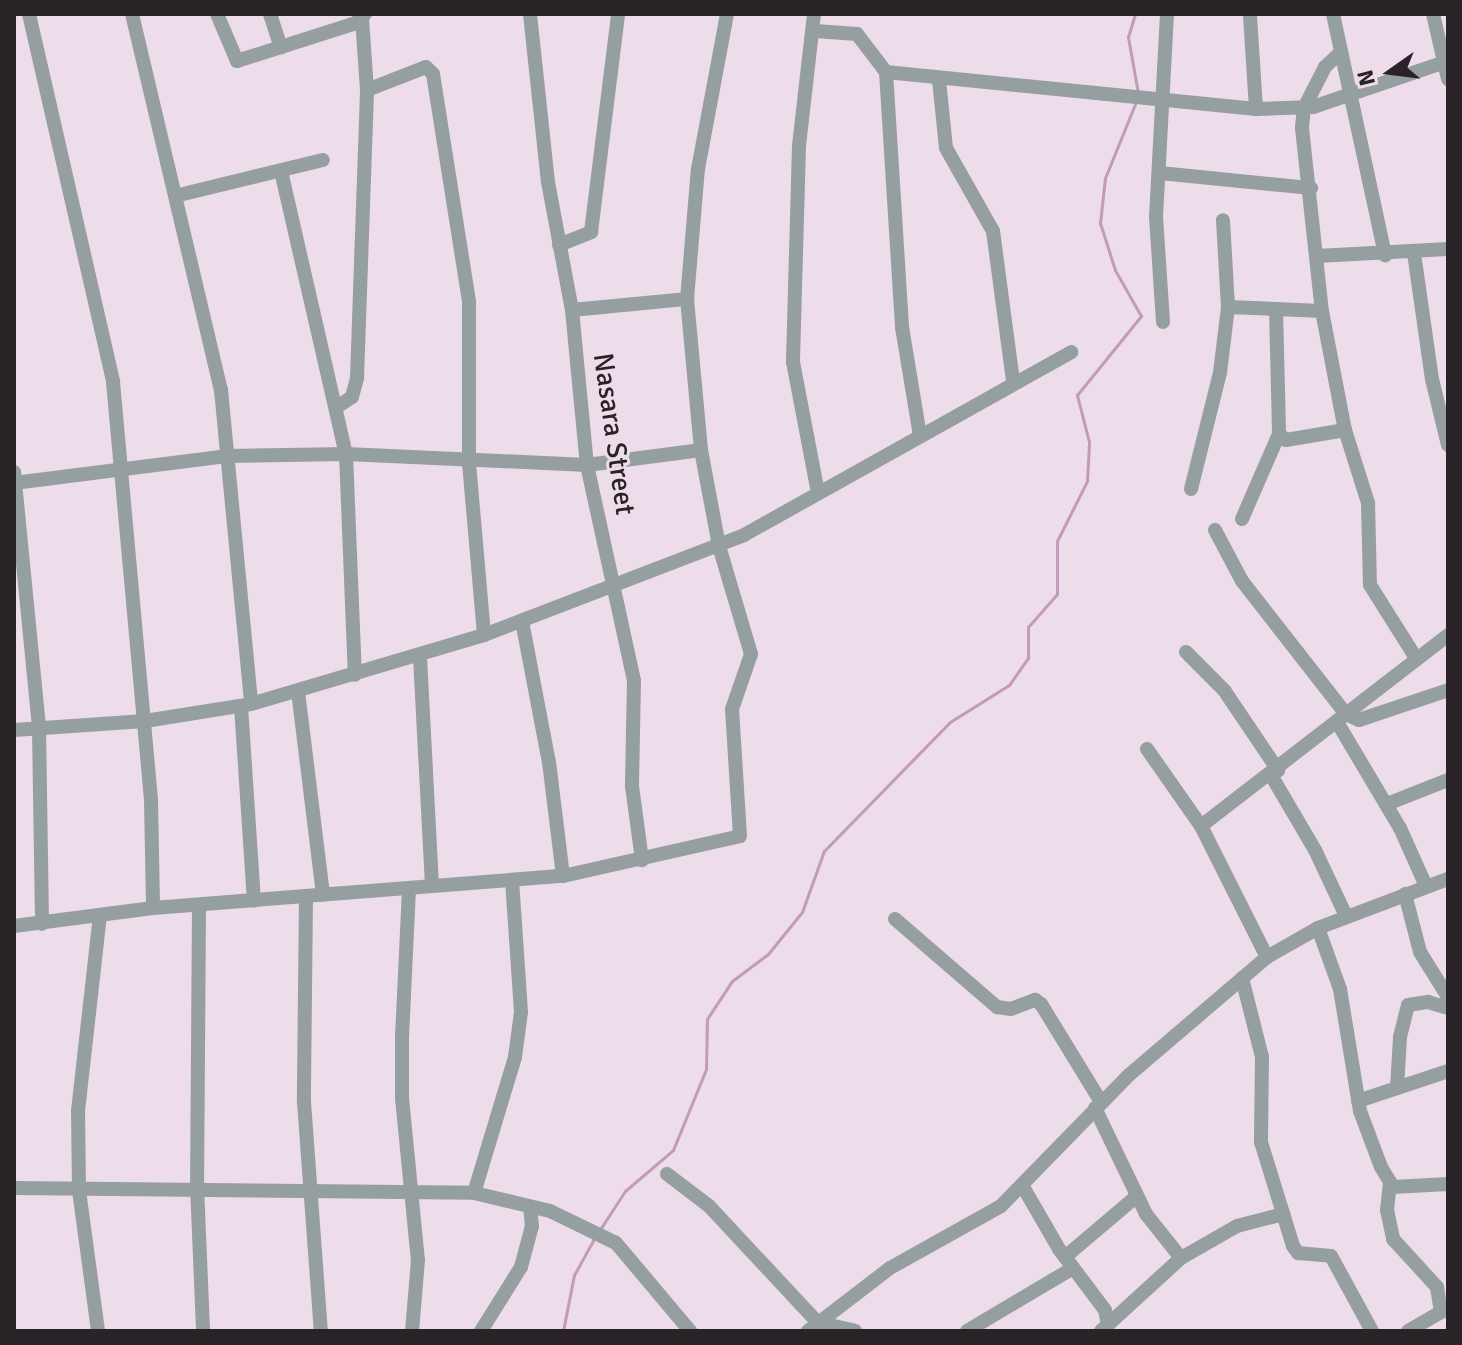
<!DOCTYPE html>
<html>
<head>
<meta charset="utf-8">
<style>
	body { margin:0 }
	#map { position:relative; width:1462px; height:1345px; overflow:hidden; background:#eddce9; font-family:Signika,sans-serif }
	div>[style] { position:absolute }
	.stream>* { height:3px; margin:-1.5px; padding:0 1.5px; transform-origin:1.5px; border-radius:1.5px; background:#c49aba }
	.minor>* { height:14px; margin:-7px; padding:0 7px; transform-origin:7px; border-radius:7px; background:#959f9f }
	span { translate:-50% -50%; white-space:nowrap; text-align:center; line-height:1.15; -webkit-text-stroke:6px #eddce9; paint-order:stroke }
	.street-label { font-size:28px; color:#292328 }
	.frame { position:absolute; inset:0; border:16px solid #292328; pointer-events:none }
	.north { position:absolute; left:1350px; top:32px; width:80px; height:80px; -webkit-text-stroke:6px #eddce9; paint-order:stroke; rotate:256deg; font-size:22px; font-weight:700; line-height:32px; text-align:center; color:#292328 }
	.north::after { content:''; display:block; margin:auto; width:28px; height:36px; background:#292328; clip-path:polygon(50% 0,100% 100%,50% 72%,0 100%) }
</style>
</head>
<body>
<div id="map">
	<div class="stream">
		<div style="left:1135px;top:14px;width:24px;rotate:107deg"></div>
		<div style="left:1128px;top:37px;width:57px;rotate:79.9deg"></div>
		<div style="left:599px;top:1231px;width:48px;rotate:-57deg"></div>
		<div style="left:625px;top:1191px;width:63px;rotate:-40.5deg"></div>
		<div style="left:673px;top:1150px;width:87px;rotate:-67.8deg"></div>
		<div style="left:706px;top:1069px;width:50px;rotate:-88.9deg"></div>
		<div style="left:707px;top:1019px;width:45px;rotate:-56.7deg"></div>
		<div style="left:732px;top:981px;width:45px;rotate:-36.9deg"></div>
		<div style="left:768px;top:954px;width:54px;rotate:-51deg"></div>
		<div style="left:802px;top:912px;width:65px;rotate:-70.2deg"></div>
		<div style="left:824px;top:851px;width:180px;rotate:-45.7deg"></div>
		<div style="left:950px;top:722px;width:70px;rotate:-32.1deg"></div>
		<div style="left:1009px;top:685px;width:33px;rotate:-55deg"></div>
		<div style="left:1028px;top:658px;width:31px;rotate:-90deg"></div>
		<div style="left:1028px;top:627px;width:44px;rotate:-48.7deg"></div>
		<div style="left:1057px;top:594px;width:53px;rotate:-90deg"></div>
		<div style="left:1057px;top:541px;width:67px;rotate:-63.4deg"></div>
		<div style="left:1087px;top:481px;width:39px;rotate:-87deg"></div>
		<div style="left:1089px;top:442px;width:49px;rotate:-104.3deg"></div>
		<div style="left:1077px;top:395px;width:102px;rotate:-51deg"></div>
		<div style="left:1141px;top:316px;width:53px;rotate:-119.5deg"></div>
		<div style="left:1115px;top:270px;width:49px;rotate:-107.7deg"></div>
		<div style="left:1100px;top:223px;width:45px;rotate:-83.7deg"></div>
		<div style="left:1105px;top:178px;width:80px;rotate:-67.9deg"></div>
		<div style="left:563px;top:1331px;width:57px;rotate:-78.9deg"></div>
		<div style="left:574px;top:1275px;width:43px;rotate:-61.1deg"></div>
	</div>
	<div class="minor">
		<div style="left:29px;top:14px;width:377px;rotate:77.1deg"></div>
		<div style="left:113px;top:382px;width:420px;rotate:84.8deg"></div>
		<div style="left:151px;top:800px;width:108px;rotate:88.9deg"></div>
		<div style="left:132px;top:14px;width:386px;rotate:76.7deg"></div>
		<div style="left:221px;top:390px;width:315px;rotate:84.5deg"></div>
		<div style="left:217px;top:14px;width:51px;rotate:66.9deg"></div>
		<div style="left:237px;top:61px;width:125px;rotate:-17.7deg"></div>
		<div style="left:356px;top:23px;width:13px;rotate:-45deg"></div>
		<div style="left:270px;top:14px;width:35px;rotate:72deg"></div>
		<div style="left:530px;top:14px;width:169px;rotate:83.9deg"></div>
		<div style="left:548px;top:182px;width:130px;rotate:79.4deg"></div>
		<div style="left:572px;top:310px;width:156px;rotate:84.5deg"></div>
		<div style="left:587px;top:465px;width:220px;rotate:77.7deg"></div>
		<div style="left:634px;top:680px;width:106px;rotate:91.1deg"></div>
		<div style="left:632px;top:786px;width:75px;rotate:82.3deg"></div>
		<div style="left:814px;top:14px;width:133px;rotate:96.5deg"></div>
		<div style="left:799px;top:146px;width:216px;rotate:91.6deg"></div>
		<div style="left:793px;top:362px;width:133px;rotate:79.2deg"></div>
		<div style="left:1333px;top:14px;width:247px;rotate:77.8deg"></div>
		<div style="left:1433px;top:14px;width:67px;rotate:77deg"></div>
		<div style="left:1250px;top:16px;width:93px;rotate:86.3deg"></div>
		<div style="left:815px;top:31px;width:42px;rotate:4.1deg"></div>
		<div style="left:857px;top:34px;width:48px;rotate:52.7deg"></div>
		<div style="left:886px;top:72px;width:256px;rotate:86.4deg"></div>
		<div style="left:902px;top:327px;width:110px;rotate:80.6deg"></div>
		<div style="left:1341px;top:52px;width:22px;rotate:137deg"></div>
		<div style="left:1325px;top:67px;width:46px;rotate:117.1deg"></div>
		<div style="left:1304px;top:108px;width:20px;rotate:96deg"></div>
		<div style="left:1302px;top:128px;width:184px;rotate:83.8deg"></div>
		<div style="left:1322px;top:311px;width:121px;rotate:79.1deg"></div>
		<div style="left:1345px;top:430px;width:77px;rotate:72.5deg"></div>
		<div style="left:1368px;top:503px;width:82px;rotate:88.6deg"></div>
		<div style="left:1370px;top:585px;width:86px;rotate:57.8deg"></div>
		<div style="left:886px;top:72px;width:372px;rotate:5.7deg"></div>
		<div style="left:1256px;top:109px;width:57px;rotate:-2deg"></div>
		<div style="left:1313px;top:107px;width:136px;rotate:-18.8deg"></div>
		<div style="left:939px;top:80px;width:68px;rotate:84.1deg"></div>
		<div style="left:946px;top:148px;width:95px;rotate:60.5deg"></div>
		<div style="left:993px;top:231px;width:151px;rotate:82.4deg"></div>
		<div style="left:367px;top:90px;width:63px;rotate:-21.3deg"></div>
		<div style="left:426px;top:67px;width:10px;rotate:45deg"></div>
		<div style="left:433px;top:74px;width:231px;rotate:81deg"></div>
		<div style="left:469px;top:302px;width:161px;rotate:90deg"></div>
		<div style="left:469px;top:463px;width:173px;rotate:85deg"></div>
		<div style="left:281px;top:171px;width:290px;rotate:77.1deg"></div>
		<div style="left:346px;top:454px;width:221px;rotate:87.7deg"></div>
		<div style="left:1160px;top:173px;width:152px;rotate:5.7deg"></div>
		<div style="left:179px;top:195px;width:148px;rotate:-13.7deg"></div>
		<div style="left:559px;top:245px;width:35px;rotate:-22deg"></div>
		<div style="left:591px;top:232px;width:220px;rotate:-82.9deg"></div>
		<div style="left:1414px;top:253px;width:127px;rotate:81.9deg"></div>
		<div style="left:1432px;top:379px;width:68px;rotate:76.4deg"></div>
		<div style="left:1317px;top:256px;width:131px;rotate:-3.1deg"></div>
		<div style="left:1228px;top:307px;width:94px;rotate:2.4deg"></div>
		<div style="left:1276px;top:309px;width:125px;rotate:88.6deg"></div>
		<div style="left:1279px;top:434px;width:9px;rotate:41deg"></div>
		<div style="left:1286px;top:440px;width:60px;rotate:-9.6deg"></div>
		<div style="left:572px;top:310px;width:116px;rotate:-5.5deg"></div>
		<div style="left:1163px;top:322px;width:105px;rotate:-93.8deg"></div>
		<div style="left:1156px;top:217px;width:203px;rotate:-86.9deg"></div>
		<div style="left:337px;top:407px;width:18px;rotate:-34deg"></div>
		<div style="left:352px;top:397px;width:20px;rotate:-75deg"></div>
		<div style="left:357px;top:378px;width:288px;rotate:-88deg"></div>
		<div style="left:367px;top:90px;width:71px;rotate:-94deg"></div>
		<div style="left:14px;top:472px;width:258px;rotate:84.4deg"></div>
		<div style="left:39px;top:729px;width:195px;rotate:89.1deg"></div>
		<div style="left:14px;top:483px;width:216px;rotate:-7.2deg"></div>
		<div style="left:228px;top:456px;width:118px;rotate:-1deg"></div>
		<div style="left:346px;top:454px;width:241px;rotate:2.6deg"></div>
		<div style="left:587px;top:465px;width:115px;rotate:-7.5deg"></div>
		<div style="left:1191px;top:489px;width:120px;rotate:-76deg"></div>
		<div style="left:1220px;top:373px;width:66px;rotate:-83.1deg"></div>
		<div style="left:1228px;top:307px;width:87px;rotate:-93.3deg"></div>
		<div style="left:1242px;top:519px;width:93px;rotate:-66.5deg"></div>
		<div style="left:1215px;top:530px;width:58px;rotate:62.1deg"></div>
		<div style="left:1242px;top:581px;width:169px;rotate:52deg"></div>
		<div style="left:1346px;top:714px;width:14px;rotate:25deg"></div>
		<div style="left:1359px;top:720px;width:94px;rotate:-18.6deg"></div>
		<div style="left:522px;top:621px;width:144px;rotate:79.2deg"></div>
		<div style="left:549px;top:762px;width:115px;rotate:83deg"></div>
		<div style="left:1186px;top:652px;width:54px;rotate:45deg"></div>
		<div style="left:1224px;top:690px;width:97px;rotate:56deg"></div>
		<div style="left:420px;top:657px;width:229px;rotate:87deg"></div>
		<div style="left:298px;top:691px;width:205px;rotate:83deg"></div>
		<div style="left:241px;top:706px;width:195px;rotate:86.2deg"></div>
		<div style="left:1337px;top:722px;width:123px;rotate:59.3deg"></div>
		<div style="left:1400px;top:828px;width:64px;rotate:65.9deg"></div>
		<div style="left:14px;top:730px;width:131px;rotate:-3.9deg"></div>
		<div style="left:145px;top:721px;width:107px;rotate:-9.1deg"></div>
		<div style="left:251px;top:704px;width:243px;rotate:-16.5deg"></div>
		<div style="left:484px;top:635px;width:279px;rotate:-21deg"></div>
		<div style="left:744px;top:535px;width:375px;rotate:-29.2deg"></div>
		<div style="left:1147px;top:749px;width:94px;rotate:55deg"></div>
		<div style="left:1201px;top:826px;width:147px;rotate:63.3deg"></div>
		<div style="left:1271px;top:775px;width:87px;rotate:59.6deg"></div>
		<div style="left:1315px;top:850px;width:73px;rotate:64.8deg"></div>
		<div style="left:1387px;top:804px;width:66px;rotate:-21.5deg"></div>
		<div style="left:1201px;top:826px;width:312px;rotate:-37.7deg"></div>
		<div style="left:409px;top:889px;width:146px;rotate:92.7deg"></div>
		<div style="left:402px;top:1035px;width:63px;rotate:90deg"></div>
		<div style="left:402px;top:1098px;width:163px;rotate:84.4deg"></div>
		<div style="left:418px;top:1260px;width:71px;rotate:94.8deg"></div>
		<div style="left:1405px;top:894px;width:60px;rotate:75.5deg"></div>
		<div style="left:1420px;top:952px;width:53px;rotate:58.1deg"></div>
		<div style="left:306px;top:896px;width:206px;rotate:90.6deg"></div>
		<div style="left:304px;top:1102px;width:230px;rotate:85.8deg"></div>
		<div style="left:199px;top:906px;width:280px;rotate:90.4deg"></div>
		<div style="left:197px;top:1186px;width:145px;rotate:87.6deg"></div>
		<div style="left:895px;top:919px;width:135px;rotate:40.8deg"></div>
		<div style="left:997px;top:1007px;width:14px;rotate:8deg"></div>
		<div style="left:1011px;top:1009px;width:26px;rotate:-21deg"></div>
		<div style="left:1035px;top:1000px;width:7px;rotate:34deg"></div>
		<div style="left:1041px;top:1004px;width:115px;rotate:58.5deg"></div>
		<div style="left:14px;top:926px;width:140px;rotate:-7.4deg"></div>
		<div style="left:153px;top:908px;width:411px;rotate:-4.5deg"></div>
		<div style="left:563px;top:876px;width:181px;rotate:-12.7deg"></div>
		<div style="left:740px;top:836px;width:127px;rotate:-93.6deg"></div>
		<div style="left:732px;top:709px;width:58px;rotate:-70.9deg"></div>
		<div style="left:751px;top:654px;width:113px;rotate:-106.5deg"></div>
		<div style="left:719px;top:546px;width:98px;rotate:-100.6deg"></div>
		<div style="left:701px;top:450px;width:152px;rotate:-95.3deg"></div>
		<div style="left:687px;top:299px;width:130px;rotate:-85.2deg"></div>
		<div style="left:698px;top:169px;width:158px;rotate:-79.4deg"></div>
		<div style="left:1318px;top:928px;width:65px;rotate:70.2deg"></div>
		<div style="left:1340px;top:989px;width:124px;rotate:80.7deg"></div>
		<div style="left:1360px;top:1111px;width:60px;rotate:69.4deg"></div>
		<div style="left:1381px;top:1167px;width:23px;rotate:59deg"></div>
		<div style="left:1393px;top:1187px;width:55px;rotate:-3.1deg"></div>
		<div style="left:1242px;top:978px;width:81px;rotate:75.8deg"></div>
		<div style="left:1262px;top:1057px;width:85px;rotate:90.7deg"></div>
		<div style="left:1261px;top:1142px;width:109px;rotate:72.9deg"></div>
		<div style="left:1293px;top:1246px;width:9px;rotate:54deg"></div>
		<div style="left:1298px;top:1253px;width:33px;rotate:5deg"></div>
		<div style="left:1331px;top:1256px;width:85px;rotate:61.3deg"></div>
		<div style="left:1397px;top:1088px;width:51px;rotate:-86.6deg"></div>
		<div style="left:1400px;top:1037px;width:33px;rotate:-76deg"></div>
		<div style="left:1408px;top:1005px;width:20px;rotate:-9deg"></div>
		<div style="left:1428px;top:1002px;width:21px;rotate:17deg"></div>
		<div style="left:1358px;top:1101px;width:95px;rotate:-18.4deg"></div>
		<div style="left:1095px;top:1108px;width:118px;rotate:64.3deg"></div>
		<div style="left:1146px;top:1214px;width:56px;rotate:51.5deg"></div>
		<div style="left:667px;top:1174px;width:53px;rotate:37.3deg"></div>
		<div style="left:709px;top:1206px;width:158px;rotate:47deg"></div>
		<div style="left:817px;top:1322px;width:39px;rotate:13deg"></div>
		<div style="left:1390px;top:1182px;width:28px;rotate:96deg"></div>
		<div style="left:1387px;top:1210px;width:30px;rotate:78deg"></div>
		<div style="left:1393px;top:1239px;width:65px;rotate:47.5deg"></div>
		<div style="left:1437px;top:1287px;width:24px;rotate:81deg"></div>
		<div style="left:1022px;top:1185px;width:74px;rotate:60deg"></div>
		<div style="left:1059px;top:1249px;width:76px;rotate:53deg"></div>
		<div style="left:1105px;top:1310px;width:14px;rotate:78deg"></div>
		<div style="left:14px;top:1188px;width:460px;rotate:0.6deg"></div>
		<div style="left:474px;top:1193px;width:78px;rotate:13.3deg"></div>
		<div style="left:550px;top:1211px;width:73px;rotate:25.9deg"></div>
		<div style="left:616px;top:1243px;width:115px;rotate:49.9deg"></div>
		<div style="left:474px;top:1193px;width:142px;rotate:-73.2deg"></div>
		<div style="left:515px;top:1057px;width:45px;rotate:-82.4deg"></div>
		<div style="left:521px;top:1012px;width:131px;rotate:-93.9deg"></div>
		<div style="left:1065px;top:1257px;width:94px;rotate:-40.3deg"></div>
		<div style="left:98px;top:1331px;width:142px;rotate:-97.7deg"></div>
		<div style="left:79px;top:1190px;width:79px;rotate:-90.7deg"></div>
		<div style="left:78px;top:1111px;width:196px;rotate:-83.6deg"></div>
		<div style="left:481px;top:1331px;width:75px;rotate:-58deg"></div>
		<div style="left:521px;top:1267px;width:42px;rotate:-75deg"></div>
		<div style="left:532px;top:1226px;width:19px;rotate:-96deg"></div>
		<div style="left:808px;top:1331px;width:103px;rotate:-37.5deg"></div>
		<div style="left:890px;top:1268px;width:127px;rotate:-29.2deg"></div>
		<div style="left:1001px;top:1206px;width:183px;rotate:-45.7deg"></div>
		<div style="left:1129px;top:1075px;width:182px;rotate:-40.5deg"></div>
		<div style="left:1267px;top:957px;width:59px;rotate:-29.6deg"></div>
		<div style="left:1318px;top:928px;width:139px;rotate:-20.7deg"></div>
		<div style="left:967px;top:1331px;width:123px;rotate:-30.7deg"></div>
		<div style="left:1101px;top:1331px;width:108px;rotate:-42.4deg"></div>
		<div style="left:1181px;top:1258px;width:64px;rotate:-29.7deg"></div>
		<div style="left:1237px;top:1226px;width:48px;rotate:-14.6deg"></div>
		<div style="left:1408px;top:1331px;width:46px;rotate:-29.9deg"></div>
	</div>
	<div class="street-label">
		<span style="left:614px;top:434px;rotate:82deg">Nasara Street</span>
	</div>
	<div class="frame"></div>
	<div class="north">N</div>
</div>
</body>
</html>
